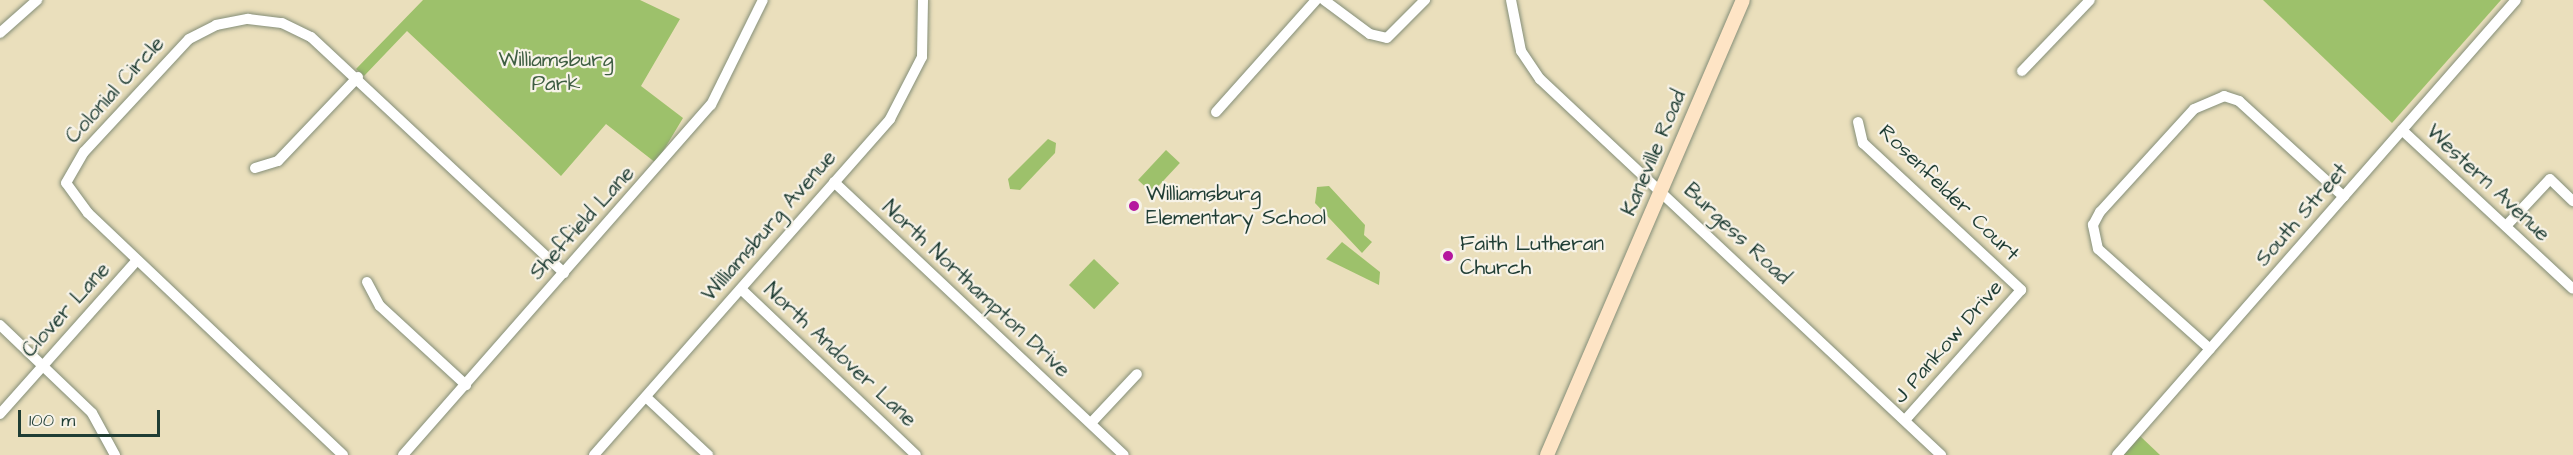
<!DOCTYPE html>
<html>
<head>
<meta charset="utf-8">
<style>
	body { margin:0 }
	#map { position:relative; width:2573px; height:455px; overflow:hidden; background:#eadfbc; font-family:"Architects Daughter",sans-serif }
	div>[style] { position:absolute }
	.green>* { inset:0; background:#9dc16b; transform-origin:0 0 }
	.roads { filter:drop-shadow(0 0 2px #848e78) drop-shadow(0 0 2px #848e78) }
	.street>* { height:10px; margin:-5px; padding:0 5px; transform-origin:5px; border-radius:5px; background:#fff }
	.secondary>* { height:14px; margin:-7px; padding:0 7px; transform-origin:7px; border-radius:7px; background:#fee4c5 }
	.dots>* { width:16px; height:16px; translate:-50% -50%; box-sizing:border-box; border:3px solid #f7f3e8; border-radius:50% }
	span { translate:-50% -50%; white-space:nowrap; text-align:center; line-height:1.15; -webkit-text-stroke:4.5px #f7f3e8; paint-order:stroke }
	.park-label { font-size:21px; color:#3e5e42 }
	.street-label { font-size:21px; color:#1f3d34 }
	.poi-label { font-size:21px; color:#1f3d34 }
	.left { translate:0 -50%; text-align:left }
	.scale { position:absolute; left:18px; top:410px; width:142px; height:27px; box-sizing:border-box; border:3px solid #1f3d34; border-top:0; padding-left:8px; font-size:18px; line-height:21px; white-space:nowrap; color:#1f3d34; -webkit-text-stroke:4px #f7f3e8; paint-order:stroke }
</style>
</head>
<body>
<div id="map">
	<div class="green">
		<div style="clip-path:polygon(423px 0,640px 0,680px 19px,641px 86px,683px 118px,656px 163px,606px 124px,561px 176px,407px 31px,364px 76px,356px 69px)"></div>
		<div style="clip-path:polygon(2263px 0,2501px 0,2392px 123px)"></div>
		<div style="clip-path:polygon(1048px 139px,1056px 143px,1055px 153px,1020px 190px,1010px 189px,1008px 179px)"></div>
		<div style="left:1166px;top:150px;width:19px;height:41px;rotate:43deg"></div>
		<div style="clip-path:polygon(1329px 186px,1365px 225px,1364px 235px,1372px 242px,1362px 253px,1315px 203px,1317px 187px)"></div>
		<div style="clip-path:polygon(1342px 242px,1380px 272px,1379px 285px,1326px 259px)"></div>
		<div style="left:1094px;top:259px;width:35px;height:36px;rotate:44deg"></div>
		<div style="clip-path:polygon(2140px 436px,2160px 455px,2123px 455px)"></div>
	</div>
	<div class="roads">
		<div class="street">
			<div style="left:1324px;top:0;width:57px;rotate:36.5deg"></div>
			<div style="left:1370px;top:34px;width:17px;rotate:13deg"></div>
			<div style="left:1387px;top:38px;width:54px;rotate:-45deg"></div>
			<div style="left:1511px;top:0;width:52px;rotate:78.9deg"></div>
			<div style="left:1521px;top:51px;width:34px;rotate:56deg"></div>
			<div style="left:1540px;top:79px;width:550px;rotate:43.16deg"></div>
			<div style="left:0;top:33px;width:50px;rotate:-41.7deg"></div>
			<div style="left:2022px;top:71px;width:98px;rotate:-46.2deg"></div>
			<div style="left:1216px;top:112px;width:150px;rotate:-48.2deg"></div>
			<div style="left:1858px;top:122px;width:22px;rotate:77deg"></div>
			<div style="left:1863px;top:143px;width:216px;rotate:42.9deg"></div>
			<div style="left:2021px;top:290px;width:174px;rotate:131.7deg"></div>
			<div style="left:2402px;top:130px;width:233px;rotate:42.9deg"></div>
			<div style="left:255px;top:168px;width:24px;rotate:-17deg"></div>
			<div style="left:278px;top:161px;width:116px;rotate:-46.4deg"></div>
			<div style="left:834px;top:182px;width:398px;rotate:43.3deg"></div>
			<div style="left:2506px;top:226px;width:64px;rotate:-46.9deg"></div>
			<div style="left:2550px;top:179px;width:32px;rotate:44deg"></div>
			<div style="left:367px;top:282px;width:27px;rotate:62deg"></div>
			<div style="left:380px;top:306px;width:117px;rotate:42.6deg"></div>
			<div style="left:741px;top:289px;width:241px;rotate:43.5deg"></div>
			<div style="left:0;top:325px;width:127px;rotate:43.7deg"></div>
			<div style="left:92px;top:413px;width:48px;rotate:61.3deg"></div>
			<div style="left:2210px;top:349px;width:150px;rotate:-138.2deg"></div>
			<div style="left:2098px;top:249px;width:25px;rotate:-102deg"></div>
			<div style="left:2093px;top:225px;width:15px;rotate:-62deg"></div>
			<div style="left:2100px;top:212px;width:139px;rotate:-47.6deg"></div>
			<div style="left:2194px;top:109px;width:33px;rotate:-23deg"></div>
			<div style="left:2224px;top:96px;width:16px;rotate:18deg"></div>
			<div style="left:2239px;top:101px;width:142px;rotate:42.4deg"></div>
			<div style="left:646px;top:397px;width:85px;rotate:43.1deg"></div>
			<div style="left:0;top:414px;width:206px;rotate:-48.3deg"></div>
			<div style="left:1091px;top:423px;width:67px;rotate:-46.8deg"></div>
			<div style="left:343px;top:455px;width:352px;rotate:-136.5deg"></div>
			<div style="left:88px;top:213px;width:37px;rotate:-126deg"></div>
			<div style="left:66px;top:183px;width:36px;rotate:-60deg"></div>
			<div style="left:84px;top:152px;width:154px;rotate:-47.1deg"></div>
			<div style="left:189px;top:39px;width:30px;rotate:-27deg"></div>
			<div style="left:216px;top:25px;width:33px;rotate:-11deg"></div>
			<div style="left:248px;top:19px;width:34px;rotate:7deg"></div>
			<div style="left:282px;top:23px;width:32px;rotate:26deg"></div>
			<div style="left:311px;top:37px;width:346px;rotate:43deg"></div>
			<div style="left:403px;top:455px;width:466px;rotate:-48.7deg"></div>
			<div style="left:711px;top:105px;width:117px;rotate:-63.7deg"></div>
			<div style="left:594px;top:455px;width:448px;rotate:-48.6deg"></div>
			<div style="left:890px;top:119px;width:70px;rotate:-62.7deg"></div>
			<div style="left:922px;top:57px;width:57px;rotate:-89deg"></div>
			<div style="left:2117px;top:455px;width:605px;rotate:-48.75deg"></div>
		</div>
		<div class="secondary">
			<div style="left:1547px;top:455px;width:495px;rotate:-66.7deg"></div>
		</div>
	</div>
	<div class="dots">
		<div style="left:1134px;top:206px;background:#b5179e"></div>
		<div style="left:1448px;top:256px;background:#b5179e"></div>
	</div>
	<div class="park-label">
		<span style="left:556px;top:72px">Williamsburg<br>Park</span>
	</div>
	<div class="street-label">
		<span style="left:115px;top:90px;rotate:-48deg">Colonial Circle</span>
		<span style="left:1654px;top:153px;rotate:-67deg">Kaneville Road</span>
		<span style="left:2488px;top:183px;rotate:43deg">Western Avenue</span>
		<span style="left:1949px;top:193px;rotate:44deg">Rosenfelder Court</span>
		<span style="left:2302px;top:215px;rotate:-49deg">South Street</span>
		<span style="left:582px;top:223px;rotate:-48deg">Sheffield Lane</span>
		<span style="left:769px;top:226px;rotate:-49deg">Williamsburg Avenue</span>
		<span style="left:1737px;top:234px;rotate:43deg">Burgess Road</span>
		<span style="left:976px;top:289px;rotate:43deg">North Northampton Drive</span>
		<span style="left:66px;top:310px;rotate:-48deg">Clover Lane</span>
		<span style="left:1948px;top:342px;rotate:-49deg">J Pankow Drive</span>
		<span style="left:840px;top:355px;rotate:43deg">North Andover Lane</span>
	</div>
	<div class="poi-label">
		<span class="left" style="left:1146px;top:206px">Williamsburg<br>Elementary School</span>
		<span class="left" style="left:1460px;top:256px">Faith Lutheran<br>Church</span>
	</div>
	<div class="scale">100 m</div>
</div>
</body>
</html>
